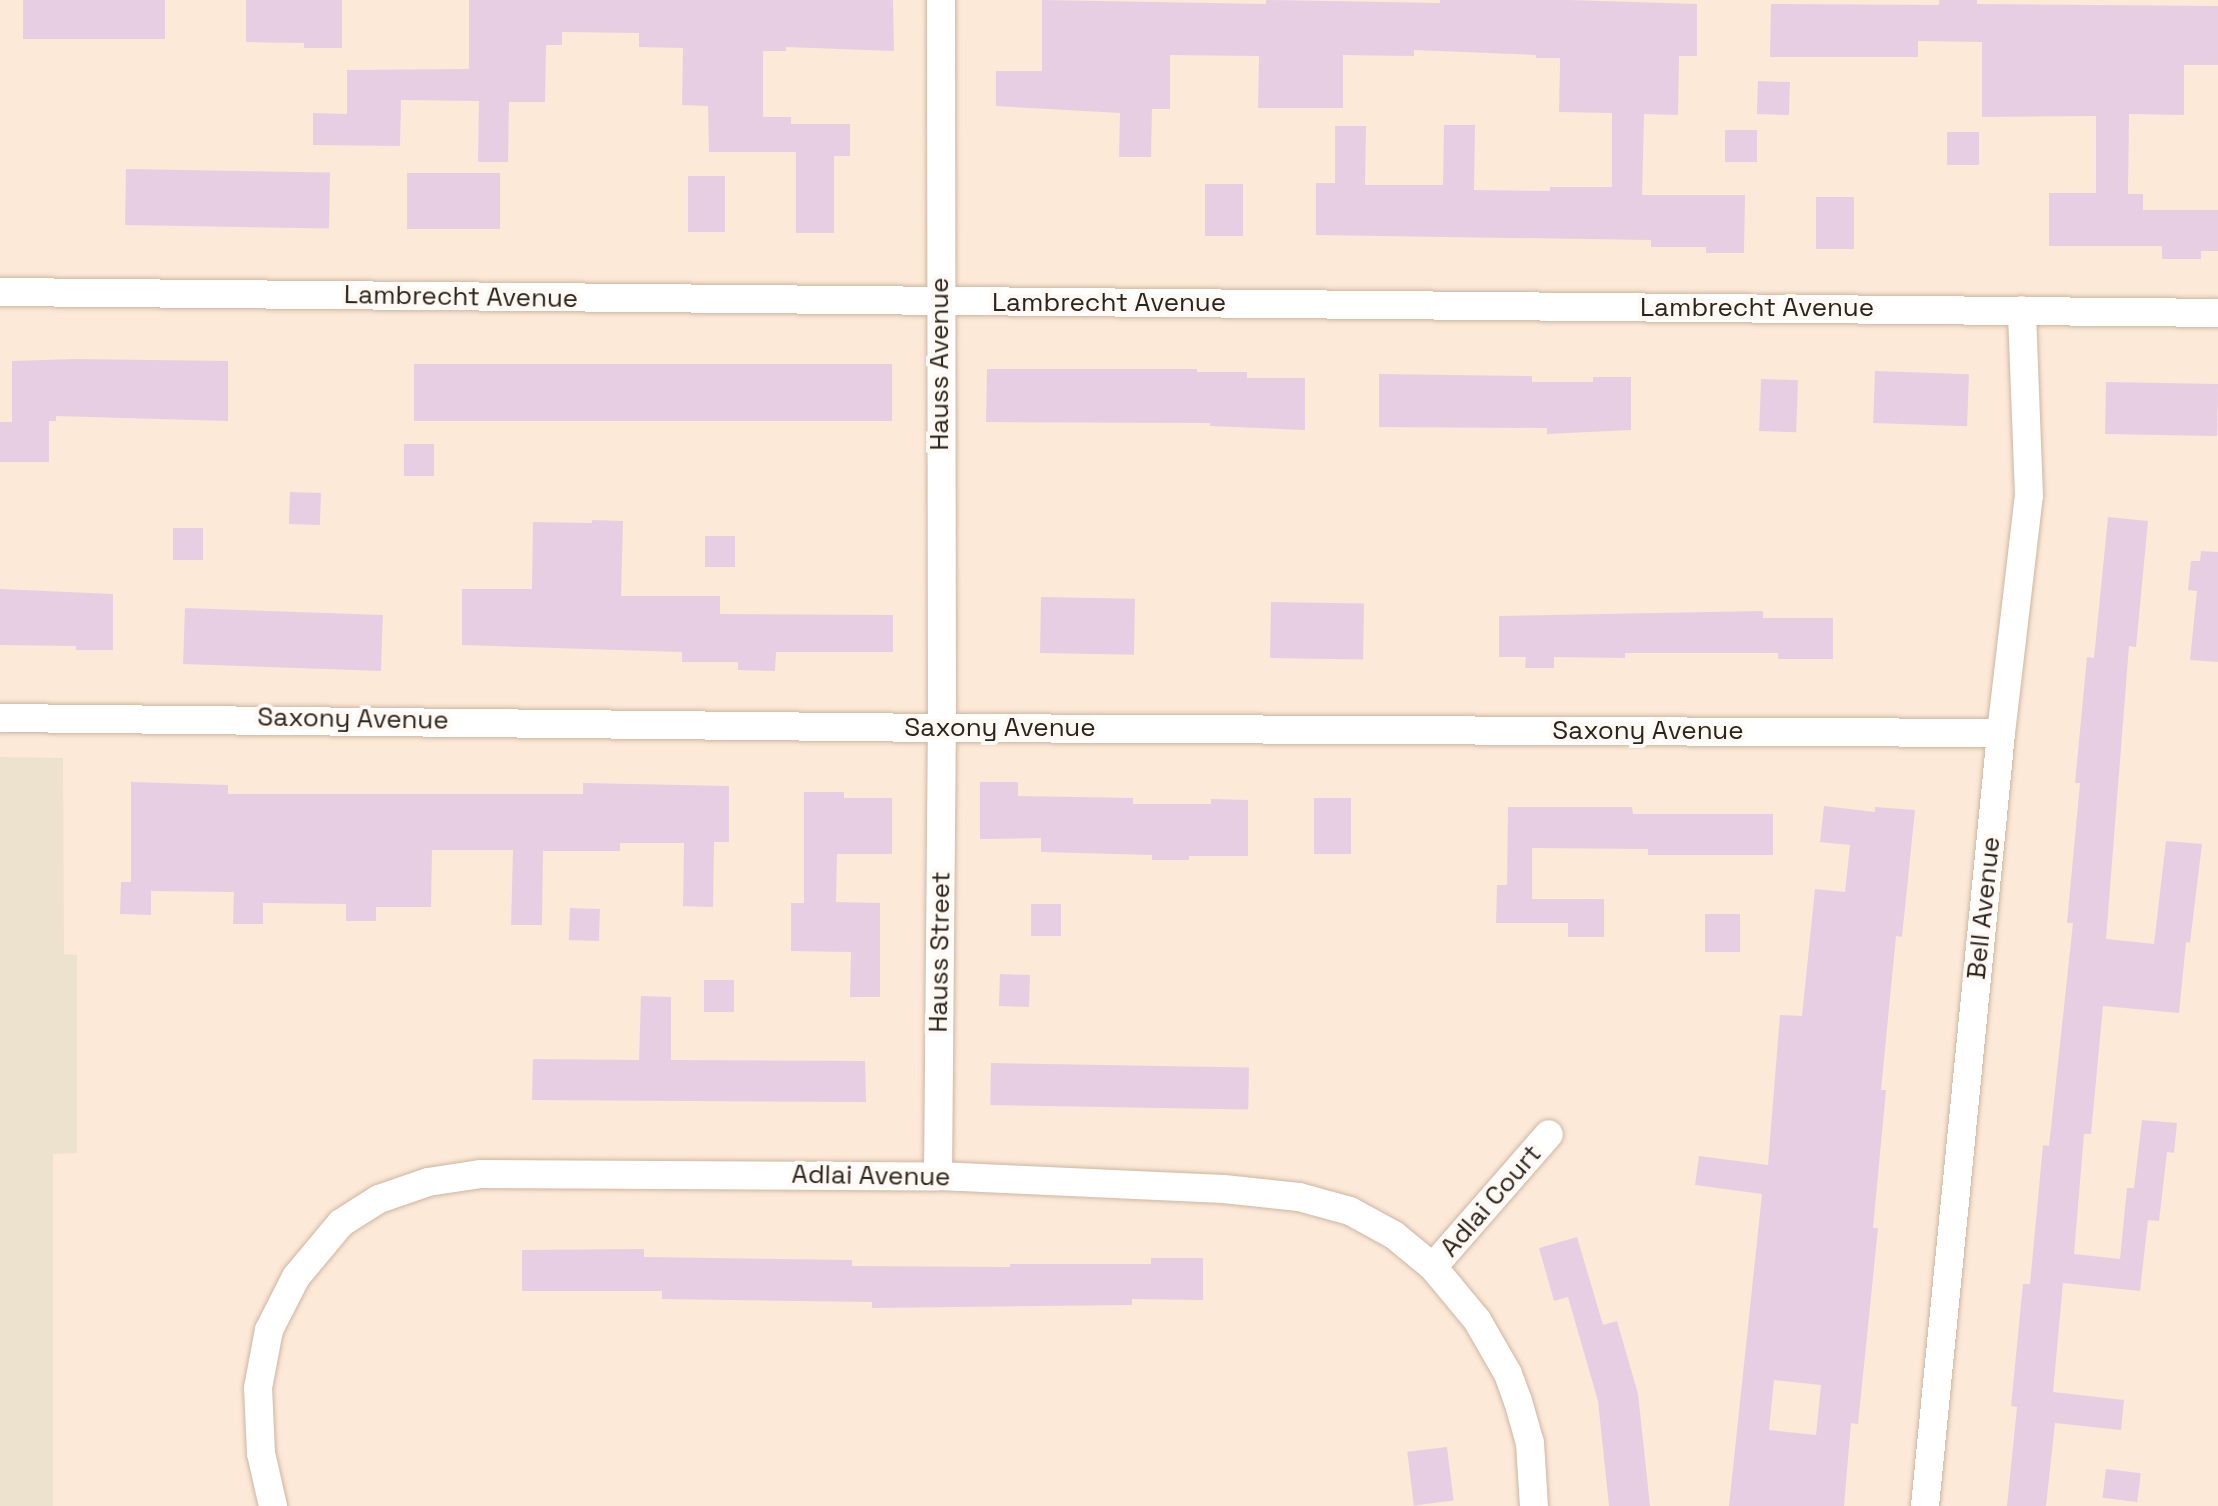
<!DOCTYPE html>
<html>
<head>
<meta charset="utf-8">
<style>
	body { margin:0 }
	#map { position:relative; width:2218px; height:1506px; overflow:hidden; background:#fde9d8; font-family:"Space Grotesk",sans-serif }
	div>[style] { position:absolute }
	.commercial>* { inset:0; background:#ede2cd }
	.building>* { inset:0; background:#e8cee2; transform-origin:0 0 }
	.roads { filter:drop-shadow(0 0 2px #cdb6a1) drop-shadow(0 0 2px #cdb6a1) }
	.street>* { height:28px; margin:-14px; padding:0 14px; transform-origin:14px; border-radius:14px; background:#fff }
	span { translate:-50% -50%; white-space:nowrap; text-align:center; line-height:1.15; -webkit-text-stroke:8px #fef9f5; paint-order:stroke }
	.street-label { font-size:26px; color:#2c231b }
</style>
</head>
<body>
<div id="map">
	<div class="commercial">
		<div style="clip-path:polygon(0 757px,63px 758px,64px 954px,77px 955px,77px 1153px,53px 1154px,53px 1506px,0 1506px)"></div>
	</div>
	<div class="building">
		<div style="left:23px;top:0;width:142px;height:39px"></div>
		<div style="clip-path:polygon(246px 0,342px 0,342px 48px,304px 48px,304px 43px,246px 42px)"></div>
		<div style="clip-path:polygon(469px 0,893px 0,894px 51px,786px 47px,786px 51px,763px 51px,763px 117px,791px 117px,791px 124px,850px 124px,850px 156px,834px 156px,834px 233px,796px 233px,796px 152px,709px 152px,708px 106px,682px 105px,683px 48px,639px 47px,639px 33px,562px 32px,562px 45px,546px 45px,545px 102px,509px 102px,508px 162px,478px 162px,479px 101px,401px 100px,400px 146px,313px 145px,313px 113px,347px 114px,347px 70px,469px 69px)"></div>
		<div style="clip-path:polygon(1042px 0,1266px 4px,1266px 0,1440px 3px,1440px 0,1569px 0,1697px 4px,1697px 56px,1679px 56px,1678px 115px,1644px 114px,1642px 195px,1745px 195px,1744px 253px,1706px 253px,1706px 247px,1651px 247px,1651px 240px,1316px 235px,1316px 183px,1335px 183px,1335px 126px,1366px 126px,1365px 185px,1443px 185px,1444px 125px,1475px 125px,1474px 190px,1550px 191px,1550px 187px,1612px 187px,1612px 113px,1559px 112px,1560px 58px,1536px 58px,1536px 55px,1414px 50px,1414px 56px,1343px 55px,1343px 108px,1258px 108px,1259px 56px,1170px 55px,1170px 109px,1152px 109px,1151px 157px,1119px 157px,1120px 113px,996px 106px,996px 71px,1042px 71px)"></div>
		<div style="clip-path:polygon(1939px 0,1977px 0,1977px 4px,2218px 6px,2218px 65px,2184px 65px,2184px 115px,2129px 114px,2128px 194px,2143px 194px,2143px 210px,2218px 210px,2218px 251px,2201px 251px,2201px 259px,2162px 259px,2162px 246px,2049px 246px,2049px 193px,2096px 193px,2096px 116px,1982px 117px,1982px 42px,1918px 41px,1918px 57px,1770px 57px,1771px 4px,1939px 5px)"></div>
		<div style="left:1758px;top:81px;width:32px;height:33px;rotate:2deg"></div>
		<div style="left:1725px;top:130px;width:32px;height:32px"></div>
		<div style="left:1947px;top:132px;width:32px;height:33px"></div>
		<div style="left:126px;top:169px;width:204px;height:56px;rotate:1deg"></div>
		<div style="left:407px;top:173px;width:93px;height:56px"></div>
		<div style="left:688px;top:176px;width:37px;height:56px"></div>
		<div style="left:1205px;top:184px;width:38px;height:52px"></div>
		<div style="left:1816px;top:197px;width:38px;height:52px"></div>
		<div style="clip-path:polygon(74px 359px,228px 361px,228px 421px,56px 416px,56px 421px,49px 421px,49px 462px,0 462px,0 422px,12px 422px,12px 361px)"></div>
		<div style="left:414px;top:364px;width:478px;height:57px"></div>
		<div style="clip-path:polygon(987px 369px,1197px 369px,1197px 372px,1247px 372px,1247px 378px,1305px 378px,1305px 430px,1210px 426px,1210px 423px,986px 422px)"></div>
		<div style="left:1875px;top:371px;width:94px;height:52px;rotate:2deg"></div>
		<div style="clip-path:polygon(1379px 374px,1532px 376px,1532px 382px,1593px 382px,1593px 377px,1631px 377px,1631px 430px,1547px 434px,1547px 428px,1379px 427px)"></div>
		<div style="left:1761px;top:379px;width:37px;height:52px;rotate:2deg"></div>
		<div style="left:2106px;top:382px;width:112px;height:52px;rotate:1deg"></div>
		<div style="left:404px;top:444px;width:30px;height:32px"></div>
		<div style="left:290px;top:492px;width:31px;height:32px;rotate:2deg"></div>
		<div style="clip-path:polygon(2108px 517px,2148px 521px,2136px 647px,2129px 646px,2106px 939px,2154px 944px,2166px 841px,2202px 844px,2190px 943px,2186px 942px,2179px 1013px,2103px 1006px,2091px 1134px,2084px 1134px,2074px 1254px,2120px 1259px,2127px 1188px,2134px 1188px,2142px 1120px,2177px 1123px,2174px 1153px,2167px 1152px,2159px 1221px,2148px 1220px,2140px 1291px,2063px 1283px,2053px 1392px,2124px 1400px,2121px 1430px,2055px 1423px,2046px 1506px,2007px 1506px,2017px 1407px,2011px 1406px,2023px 1284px,2030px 1284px,2043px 1145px,2049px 1146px,2064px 1007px,2073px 923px,2067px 923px,2080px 783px,2075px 783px,2087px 657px,2094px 658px)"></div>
		<div style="clip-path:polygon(592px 520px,623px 521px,621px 596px,720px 596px,720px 614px,893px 615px,893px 652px,776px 652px,775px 671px,738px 670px,738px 662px,682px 662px,682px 652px,462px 645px,462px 589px,532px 589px,533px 522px,592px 523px)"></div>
		<div style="left:173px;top:528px;width:30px;height:32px"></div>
		<div style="left:705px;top:536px;width:30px;height:31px"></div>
		<div style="clip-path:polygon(2201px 551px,2218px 552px,2218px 662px,2190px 660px,2197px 591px,2188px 590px,2191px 561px,2200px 561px)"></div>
		<div style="clip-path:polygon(0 589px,113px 594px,113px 650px,76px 650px,76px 646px,0 645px)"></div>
		<div style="left:1041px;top:597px;width:94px;height:56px;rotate:1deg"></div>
		<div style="left:1271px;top:602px;width:93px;height:56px;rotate:1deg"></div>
		<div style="left:185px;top:608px;width:198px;height:56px;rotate:2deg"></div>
		<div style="clip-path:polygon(1763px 611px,1763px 618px,1833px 618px,1833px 659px,1778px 659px,1778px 653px,1625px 653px,1625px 658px,1554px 657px,1554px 668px,1525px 668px,1526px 657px,1499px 657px,1499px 616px)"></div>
		<div style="clip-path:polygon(131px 782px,228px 785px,228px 794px,583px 794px,583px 783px,729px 786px,729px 842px,714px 842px,713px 907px,683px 906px,684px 843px,620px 843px,620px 851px,543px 851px,542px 925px,511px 925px,513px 850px,432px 850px,431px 907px,376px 907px,376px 921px,346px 921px,346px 904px,263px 903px,263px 924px,233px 924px,234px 892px,151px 891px,151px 915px,120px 914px,121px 882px,131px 882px)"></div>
		<div style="clip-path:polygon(980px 782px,1018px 782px,1018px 796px,1133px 798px,1133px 804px,1211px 804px,1211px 799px,1248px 800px,1248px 856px,1189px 856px,1189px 860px,1152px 860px,1152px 855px,1041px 852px,1041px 838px,980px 839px)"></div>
		<div style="clip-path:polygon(804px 792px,844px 792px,844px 798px,892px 798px,892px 854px,837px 854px,836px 902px,880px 903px,880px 997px,850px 997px,851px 952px,791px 951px,791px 903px,804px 903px)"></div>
		<div style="left:1314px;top:798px;width:37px;height:56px"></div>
		<div style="clip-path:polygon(evenodd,1824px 806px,1875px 812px,1875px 807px,1915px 810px,1902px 937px,1896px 936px,1881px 1090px,1886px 1090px,1873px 1228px,1878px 1228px,1858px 1424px,1851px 1423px,1844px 1506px,1729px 1506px,1762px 1194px,1695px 1185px,1699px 1156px,1768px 1165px,1780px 1015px,1802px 1016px,1815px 889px,1845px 892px,1850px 845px,1820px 842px,1824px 806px,1774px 1380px,1821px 1385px,1816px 1435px,1769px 1430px,1774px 1380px)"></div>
		<div style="clip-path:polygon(1508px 807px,1632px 807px,1633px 814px,1773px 814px,1773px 855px,1648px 855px,1648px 849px,1532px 848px,1532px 899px,1604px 899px,1604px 937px,1568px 937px,1568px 923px,1496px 923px,1497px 885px,1507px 885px)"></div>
		<div style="left:1031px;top:904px;width:30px;height:32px"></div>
		<div style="left:570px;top:908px;width:30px;height:32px;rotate:2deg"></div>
		<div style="left:1705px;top:914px;width:35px;height:38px"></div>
		<div style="left:1000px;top:974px;width:30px;height:32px;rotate:2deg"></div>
		<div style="left:704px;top:980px;width:30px;height:32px"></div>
		<div style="clip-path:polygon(641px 996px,671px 997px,671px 1060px,865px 1061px,866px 1102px,532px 1100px,533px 1059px,639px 1060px)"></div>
		<div style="left:991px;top:1063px;width:258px;height:42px;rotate:1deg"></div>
		<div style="clip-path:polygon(1577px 1237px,1603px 1325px,1617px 1321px,1638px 1394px,1650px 1506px,1609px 1506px,1598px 1401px,1568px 1297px,1554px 1301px,1539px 1248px)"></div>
		<div style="clip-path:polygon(644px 1249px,644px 1257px,852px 1260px,852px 1266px,1010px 1267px,1010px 1264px,1151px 1264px,1151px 1258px,1203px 1258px,1203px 1300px,1132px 1299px,1132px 1305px,872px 1308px,872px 1302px,662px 1299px,662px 1291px,522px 1291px,522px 1250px)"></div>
		<div style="left:1447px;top:1447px;width:54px;height:40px;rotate:83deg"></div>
		<div style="left:2106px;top:1469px;width:35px;height:29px;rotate:7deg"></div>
	</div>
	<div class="roads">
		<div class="street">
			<div style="left:0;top:292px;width:2218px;rotate:0.54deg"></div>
			<div style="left:0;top:718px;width:942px;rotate:0.61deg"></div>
			<div style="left:942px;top:728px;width:1059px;rotate:0.27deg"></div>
			<div style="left:938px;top:1176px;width:448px;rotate:-89.5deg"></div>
			<div style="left:942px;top:728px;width:728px;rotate:-90.08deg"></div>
			<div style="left:1433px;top:1267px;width:176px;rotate:-48.9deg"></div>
			<div style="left:273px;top:1506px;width:54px;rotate:-102.8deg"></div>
			<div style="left:261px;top:1453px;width:65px;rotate:-92.6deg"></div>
			<div style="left:258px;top:1388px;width:59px;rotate:-79.3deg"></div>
			<div style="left:269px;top:1330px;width:59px;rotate:-63deg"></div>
			<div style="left:296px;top:1277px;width:70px;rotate:-50.2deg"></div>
			<div style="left:341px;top:1223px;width:45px;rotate:-32.3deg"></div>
			<div style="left:379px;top:1199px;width:52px;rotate:-19.1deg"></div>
			<div style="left:428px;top:1182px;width:54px;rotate:-8.6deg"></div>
			<div style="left:481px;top:1174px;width:457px;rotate:0.3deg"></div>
			<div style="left:938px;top:1176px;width:286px;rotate:2.6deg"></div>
			<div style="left:1224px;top:1189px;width:75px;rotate:6.1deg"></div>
			<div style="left:1299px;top:1197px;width:53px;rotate:15.4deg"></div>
			<div style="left:1350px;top:1211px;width:50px;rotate:28.6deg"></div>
			<div style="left:1394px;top:1235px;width:50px;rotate:39.4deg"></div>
			<div style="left:1433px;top:1267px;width:69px;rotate:50.3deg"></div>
			<div style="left:1477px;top:1320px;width:62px;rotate:60.1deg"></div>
			<div style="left:1508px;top:1374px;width:29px;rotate:70deg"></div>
			<div style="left:1518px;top:1401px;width:44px;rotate:74.1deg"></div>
			<div style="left:1530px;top:1443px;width:63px;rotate:86.4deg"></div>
			<div style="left:1925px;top:1506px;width:777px;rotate:-84.38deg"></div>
			<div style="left:2001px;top:733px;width:239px;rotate:-83.3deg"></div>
			<div style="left:2029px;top:496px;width:186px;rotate:-92.2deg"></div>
		</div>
	</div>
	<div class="street-label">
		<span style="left:461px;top:297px;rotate:1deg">Lambrecht Avenue</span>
		<span style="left:1109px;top:303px">Lambrecht Avenue</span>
		<span style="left:1757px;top:308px">Lambrecht Avenue</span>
		<span style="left:940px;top:364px;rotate:-90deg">Hauss Avenue</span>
		<span style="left:353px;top:719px;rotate:1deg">Saxony Avenue</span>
		<span style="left:1000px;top:728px">Saxony Avenue</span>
		<span style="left:1648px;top:731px">Saxony Avenue</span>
		<span style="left:1984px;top:908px;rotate:-84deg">Bell Avenue</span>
		<span style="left:940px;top:952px;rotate:-89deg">Hauss Street</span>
		<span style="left:871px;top:1176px;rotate:1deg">Adlai Avenue</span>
		<span style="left:1491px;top:1201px;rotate:-49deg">Adlai Court</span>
	</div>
</div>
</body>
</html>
